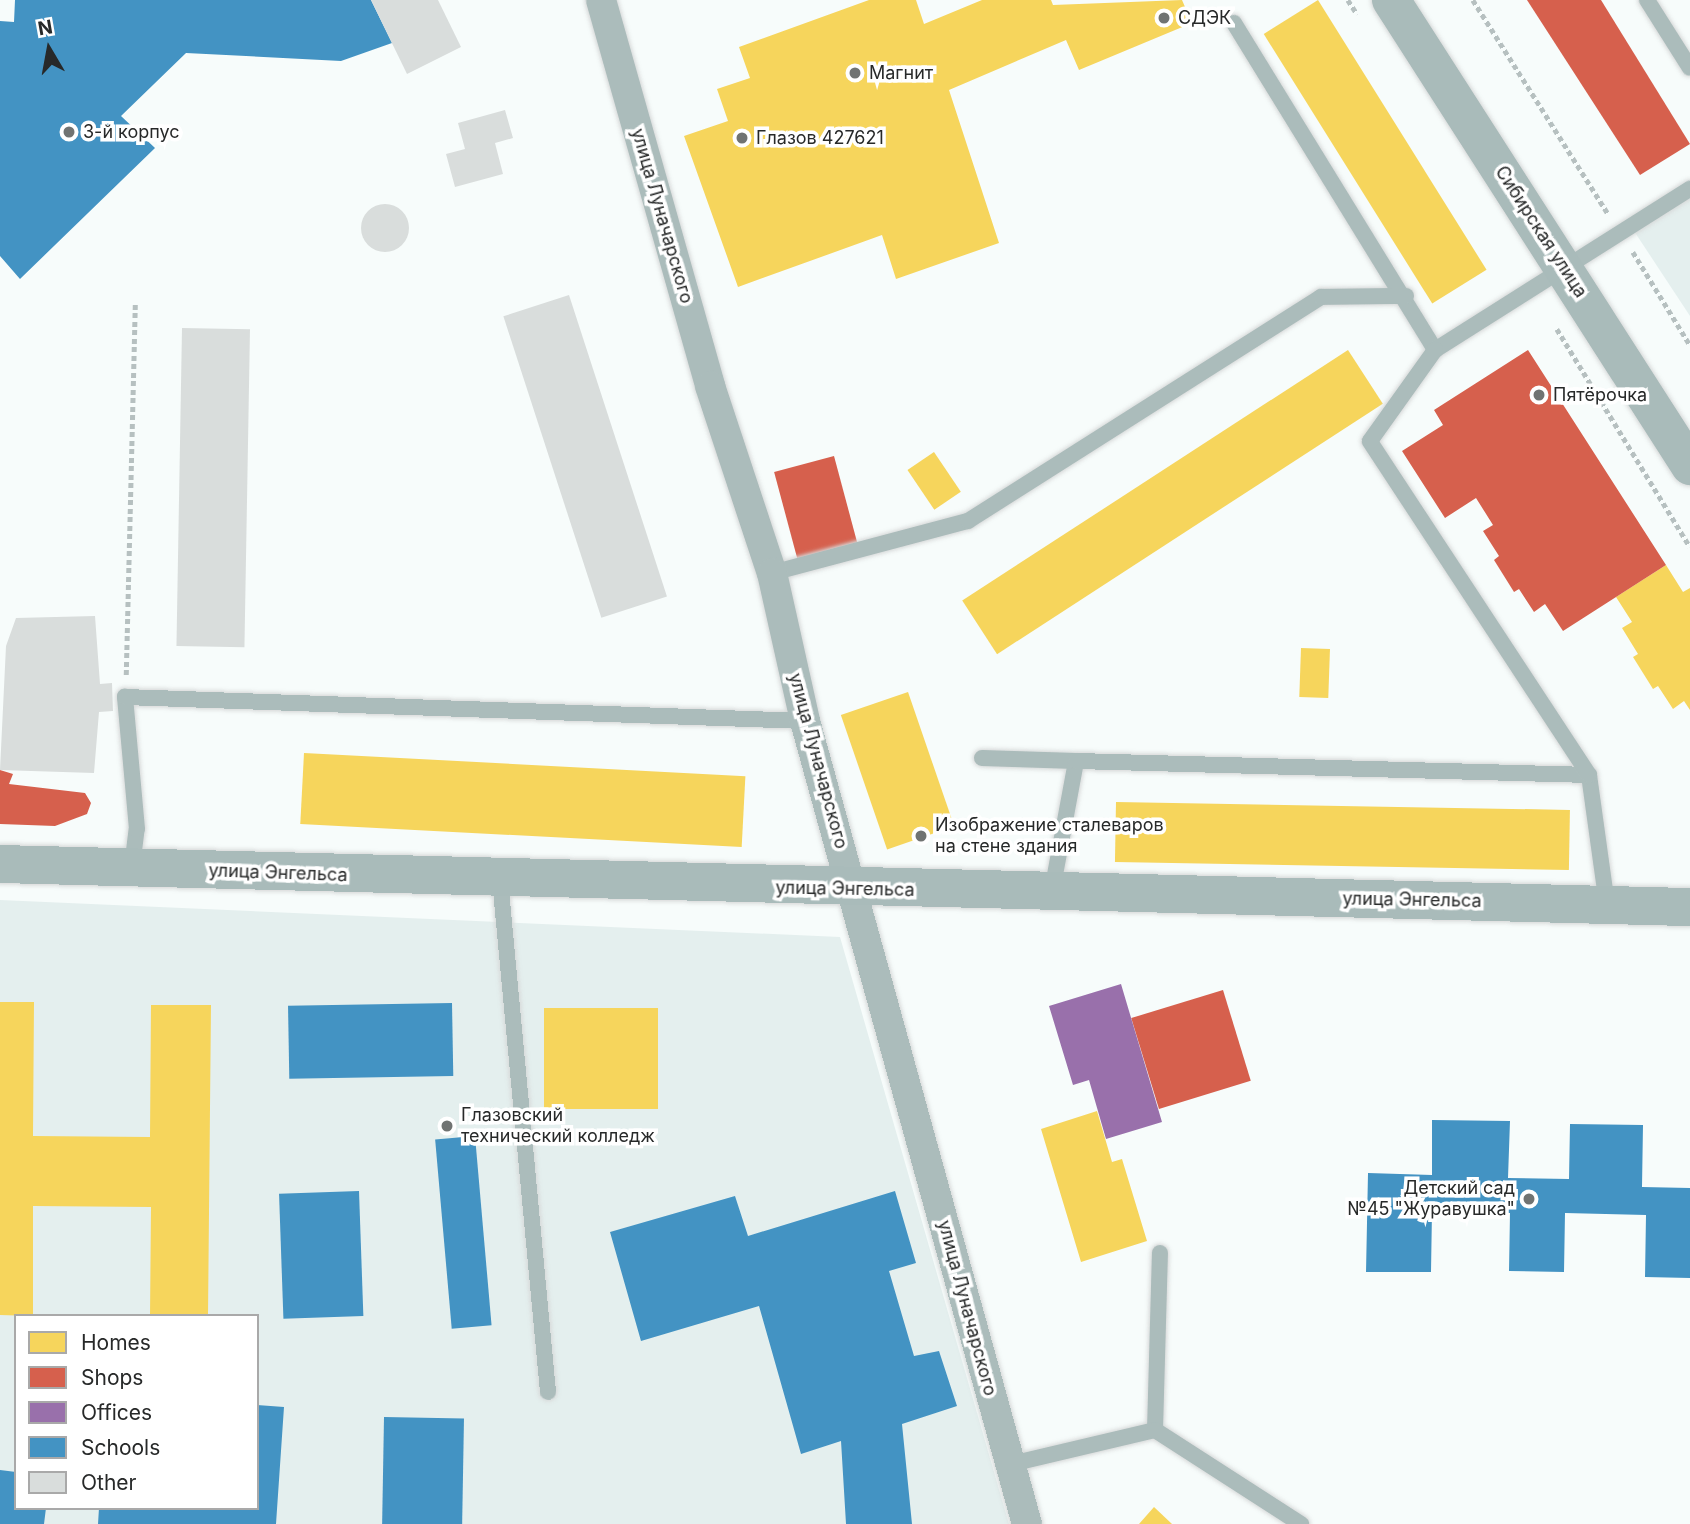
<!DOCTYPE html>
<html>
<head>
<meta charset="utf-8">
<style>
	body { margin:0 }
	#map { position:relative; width:1690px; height:1524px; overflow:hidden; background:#f7fcfb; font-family:Inter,sans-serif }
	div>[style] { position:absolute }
	.built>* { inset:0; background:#e4efee }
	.homes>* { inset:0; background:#f6d55c; transform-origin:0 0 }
	.shops>* { inset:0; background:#d6604d; transform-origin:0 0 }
	.offices>* { inset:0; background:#9970ab }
	.schools>* { inset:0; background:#4393c3; transform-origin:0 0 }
	.building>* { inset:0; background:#d9dddc; transform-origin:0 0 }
	.round { border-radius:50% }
	.path>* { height:4.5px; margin-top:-2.25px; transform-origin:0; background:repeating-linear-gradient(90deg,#b6c0c0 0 5px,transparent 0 8.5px) }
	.roads { filter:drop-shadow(0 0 2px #d7d9d9) drop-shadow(0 0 2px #d7d9d9) }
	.service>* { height:16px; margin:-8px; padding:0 8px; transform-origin:8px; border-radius:8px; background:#abbcbb }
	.minor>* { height:30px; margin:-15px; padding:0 15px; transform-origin:15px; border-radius:15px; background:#abbcbb }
	.secondary>* { height:38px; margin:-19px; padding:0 19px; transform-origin:19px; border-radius:19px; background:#a9bbba }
	.dots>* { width:19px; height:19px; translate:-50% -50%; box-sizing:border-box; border:4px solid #fff; border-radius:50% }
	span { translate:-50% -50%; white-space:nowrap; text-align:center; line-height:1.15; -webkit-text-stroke:7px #fff; paint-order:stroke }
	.poi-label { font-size:18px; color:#272929 }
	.left { translate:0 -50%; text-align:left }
	.right { translate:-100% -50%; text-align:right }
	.street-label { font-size:18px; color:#272929 }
	.legend { position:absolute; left:14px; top:1314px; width:245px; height:196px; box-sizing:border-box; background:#fff; border:2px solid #a9a9a9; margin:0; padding:9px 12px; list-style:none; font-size:21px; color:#272929 }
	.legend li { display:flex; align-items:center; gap:14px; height:35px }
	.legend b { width:35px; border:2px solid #a9a9a9 }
	.north { position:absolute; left:14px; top:14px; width:70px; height:70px; -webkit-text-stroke:5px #fff; paint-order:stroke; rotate:350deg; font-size:19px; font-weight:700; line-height:28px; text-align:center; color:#272929 }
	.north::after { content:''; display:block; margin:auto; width:24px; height:32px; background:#272929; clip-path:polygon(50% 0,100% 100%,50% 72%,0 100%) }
</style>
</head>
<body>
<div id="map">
	<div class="built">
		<div style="clip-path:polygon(1690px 195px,1690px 316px,1634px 231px)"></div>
		<div style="clip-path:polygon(evenodd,0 900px,840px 937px,1009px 1524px,0 1524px,0 900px,16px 1316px,257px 1316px,257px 1508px,16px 1508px,16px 1316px)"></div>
	</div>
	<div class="homes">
		<div style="clip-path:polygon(869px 0,916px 0,924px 24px,982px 0,1051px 0,1053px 5px,1182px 0,1192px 23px,1079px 70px,1066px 40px,949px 90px,999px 243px,896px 279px,882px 235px,738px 287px,684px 136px,728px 121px,717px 89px,750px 78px,739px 47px)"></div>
		<div style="left:1318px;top:0;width:318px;height:64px;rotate:58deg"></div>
		<div style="left:1348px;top:350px;width:64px;height:460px;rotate:57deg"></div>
		<div style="left:934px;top:452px;width:48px;height:32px;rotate:56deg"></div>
		<div style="clip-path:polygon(1666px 565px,1683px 592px,1690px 588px,1690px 710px,1684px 701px,1673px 709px,1658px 686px,1653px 689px,1633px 657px,1638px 654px,1622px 628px,1632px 622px,1616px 597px)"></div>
		<div style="left:1301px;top:648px;width:29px;height:49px;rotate:2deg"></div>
		<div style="left:908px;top:692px;width:142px;height:71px;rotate:71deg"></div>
		<div style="left:304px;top:753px;width:442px;height:71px;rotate:3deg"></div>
		<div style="left:1116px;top:802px;width:454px;height:60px;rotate:1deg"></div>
		<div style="clip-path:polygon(0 1002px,34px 1002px,33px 1136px,150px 1137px,151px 1005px,211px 1005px,208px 1316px,150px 1316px,151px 1207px,33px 1206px,33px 1316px,0 1315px)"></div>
		<div style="left:544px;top:1008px;width:114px;height:101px"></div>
		<div style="clip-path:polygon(1097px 1111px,1112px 1162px,1122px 1159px,1147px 1241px,1081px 1262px,1041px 1129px)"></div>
		<div style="clip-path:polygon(1154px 1507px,1172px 1524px,1139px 1524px)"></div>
	</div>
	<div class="shops">
		<div style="clip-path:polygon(1527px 0,1601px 0,1690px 144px,1640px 175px)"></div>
		<div style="clip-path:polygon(1528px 350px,1666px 565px,1563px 631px,1545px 604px,1534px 612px,1519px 589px,1514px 592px,1494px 560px,1499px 556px,1483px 531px,1493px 525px,1476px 498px,1445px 518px,1402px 451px,1443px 425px,1434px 410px)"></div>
		<div style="left:834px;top:456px;width:90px;height:62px;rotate:75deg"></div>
		<div style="clip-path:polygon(0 770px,13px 774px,9px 784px,85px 793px,91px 803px,87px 814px,55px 826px,0 824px)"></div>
		<div style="left:1223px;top:990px;width:95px;height:96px;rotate:73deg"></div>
	</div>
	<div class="offices">
		<div style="clip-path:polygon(1121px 984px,1162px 1122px,1106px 1139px,1089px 1080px,1073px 1085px,1049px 1006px)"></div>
	</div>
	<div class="schools">
		<div style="clip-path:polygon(15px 0,371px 0,392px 43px,341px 61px,186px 53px,121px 116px,155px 148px,20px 279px,0 256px,0 21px,14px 22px)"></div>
		<div style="left:452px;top:1003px;width:73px;height:164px;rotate:89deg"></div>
		<div style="clip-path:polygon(1432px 1120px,1510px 1121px,1508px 1178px,1569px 1179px,1570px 1124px,1643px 1125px,1642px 1187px,1690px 1188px,1690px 1278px,1645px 1277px,1646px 1215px,1565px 1213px,1564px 1272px,1509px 1271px,1510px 1213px,1432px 1211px,1431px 1272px,1366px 1272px,1368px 1173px,1432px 1175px)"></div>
		<div style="left:475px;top:1136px;width:190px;height:40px;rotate:85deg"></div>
		<div style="left:359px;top:1191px;width:125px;height:80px;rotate:88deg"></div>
		<div style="clip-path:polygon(895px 1191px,916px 1263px,889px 1271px,914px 1356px,939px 1351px,957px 1406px,902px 1424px,912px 1524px,846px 1524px,841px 1441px,801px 1454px,759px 1306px,641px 1341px,610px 1232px,735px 1196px,748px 1236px)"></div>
		<div style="clip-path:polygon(257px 1405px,284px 1407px,276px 1524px,98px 1524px,99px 1508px,257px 1508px)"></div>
		<div style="left:384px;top:1417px;width:80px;height:107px;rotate:1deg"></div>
		<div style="clip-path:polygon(0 1470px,16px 1472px,16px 1508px,46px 1508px,44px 1524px,0 1524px)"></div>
	</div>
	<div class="building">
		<div style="clip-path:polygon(371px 0,438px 0,461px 47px,407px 74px)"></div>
		<div style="clip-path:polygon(505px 110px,513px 138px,495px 143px,503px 174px,455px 187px,446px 154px,465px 149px,458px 123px)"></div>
		<div class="round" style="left:361px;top:204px;width:48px;height:48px"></div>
		<div style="left:569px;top:295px;width:317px;height:69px;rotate:72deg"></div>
		<div style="left:182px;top:328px;width:68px;height:318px;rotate:1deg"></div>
		<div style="clip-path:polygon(95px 616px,100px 684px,112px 683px,113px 711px,99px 712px,94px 773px,0 770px,6px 646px,16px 618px)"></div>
	</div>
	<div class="path">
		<div style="left:1348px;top:0;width:17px;rotate:57deg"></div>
		<div style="left:1473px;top:0;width:254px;rotate:57.7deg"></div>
		<div style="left:1633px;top:252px;width:109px;rotate:58.5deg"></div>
		<div style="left:1557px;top:329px;width:255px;rotate:58.6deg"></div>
		<div style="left:126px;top:675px;width:374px;rotate:-88.6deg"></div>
	</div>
	<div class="roads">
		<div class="service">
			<div style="left:1647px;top:0;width:80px;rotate:57.7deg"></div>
			<div style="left:1234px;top:23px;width:384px;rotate:58.4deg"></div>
			<div style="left:1435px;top:350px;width:302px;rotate:-32.3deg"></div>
			<div style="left:772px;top:573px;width:203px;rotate:-14.9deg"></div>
			<div style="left:968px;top:521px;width:418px;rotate:-32.4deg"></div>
			<div style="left:1321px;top:297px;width:85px;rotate:-0.7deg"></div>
			<div style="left:982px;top:758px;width:94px;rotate:1.8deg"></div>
			<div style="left:1589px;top:775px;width:130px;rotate:82.1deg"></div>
			<div style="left:132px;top:867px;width:38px;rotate:-83deg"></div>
			<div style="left:137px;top:829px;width:133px;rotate:-95.2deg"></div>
			<div style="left:125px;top:697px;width:680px;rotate:2.02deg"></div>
			<div style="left:500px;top:880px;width:514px;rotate:84.64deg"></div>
			<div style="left:1052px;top:891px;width:132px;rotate:-79.5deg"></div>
			<div style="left:1076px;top:761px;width:513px;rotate:1.56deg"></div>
			<div style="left:1589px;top:775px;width:399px;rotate:-123.3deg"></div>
			<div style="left:1370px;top:441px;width:112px;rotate:-54.5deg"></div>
			<div style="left:1155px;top:1430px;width:177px;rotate:-88.4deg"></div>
			<div style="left:1011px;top:1464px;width:148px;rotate:-13.3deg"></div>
			<div style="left:1155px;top:1430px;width:174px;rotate:32.8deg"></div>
		</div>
		<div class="minor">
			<div style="left:601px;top:0;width:401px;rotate:74.2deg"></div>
			<div style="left:710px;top:386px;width:197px;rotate:71.7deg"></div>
			<div style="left:772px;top:573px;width:152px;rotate:77.4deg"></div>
			<div style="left:805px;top:721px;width:833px;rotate:74.55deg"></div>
		</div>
		<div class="secondary">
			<div style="left:1391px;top:0;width:554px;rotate:57.31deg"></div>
			<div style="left:0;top:864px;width:1691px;rotate:1.46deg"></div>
		</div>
	</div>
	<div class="dots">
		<div style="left:1164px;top:18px;background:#707372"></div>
		<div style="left:855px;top:73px;background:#707372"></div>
		<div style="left:69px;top:132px;background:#707372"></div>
		<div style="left:742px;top:138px;background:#707372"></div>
		<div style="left:1539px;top:395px;background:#707372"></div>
		<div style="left:921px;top:836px;background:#707372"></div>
		<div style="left:447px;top:1126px;background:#707372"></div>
		<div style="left:1529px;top:1199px;background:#707372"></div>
	</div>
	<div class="poi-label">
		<span class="left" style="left:1178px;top:18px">СДЭК</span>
		<span class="left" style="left:869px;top:73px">Магнит</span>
		<span class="left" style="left:83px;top:132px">3-й корпус</span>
		<span class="left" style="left:756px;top:138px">Глазов 427621</span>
		<span class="left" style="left:1553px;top:395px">Пятёрочка</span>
		<span class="left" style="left:935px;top:836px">Изображение сталеваров<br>на стене здания</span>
		<span class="left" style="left:461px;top:1126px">Глазовский<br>технический колледж</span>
		<span class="right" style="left:1515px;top:1199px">Детский сад<br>№45 "Журавушка"</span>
	</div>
	<div class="street-label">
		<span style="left:662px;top:216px;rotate:74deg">улица Луначарского</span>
		<span style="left:1541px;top:232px;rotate:57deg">Сибирская улица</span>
		<span style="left:818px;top:761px;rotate:75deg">улица Луначарского</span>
		<span style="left:278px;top:873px;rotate:2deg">улица Энгельса</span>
		<span style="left:845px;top:889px;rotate:1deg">улица Энгельса</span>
		<span style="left:1412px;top:900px;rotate:1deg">улица Энгельса</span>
		<span style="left:967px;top:1308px;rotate:75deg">улица Луначарского</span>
	</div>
	<ul class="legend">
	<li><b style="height:19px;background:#f6d55c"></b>Homes</li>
	<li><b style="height:19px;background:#d6604d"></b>Shops</li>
	<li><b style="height:19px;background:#9970ab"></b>Offices</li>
	<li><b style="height:19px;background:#4393c3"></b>Schools</li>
	<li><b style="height:19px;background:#d9dddc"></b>Other</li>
	</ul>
	<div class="north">N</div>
</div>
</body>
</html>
